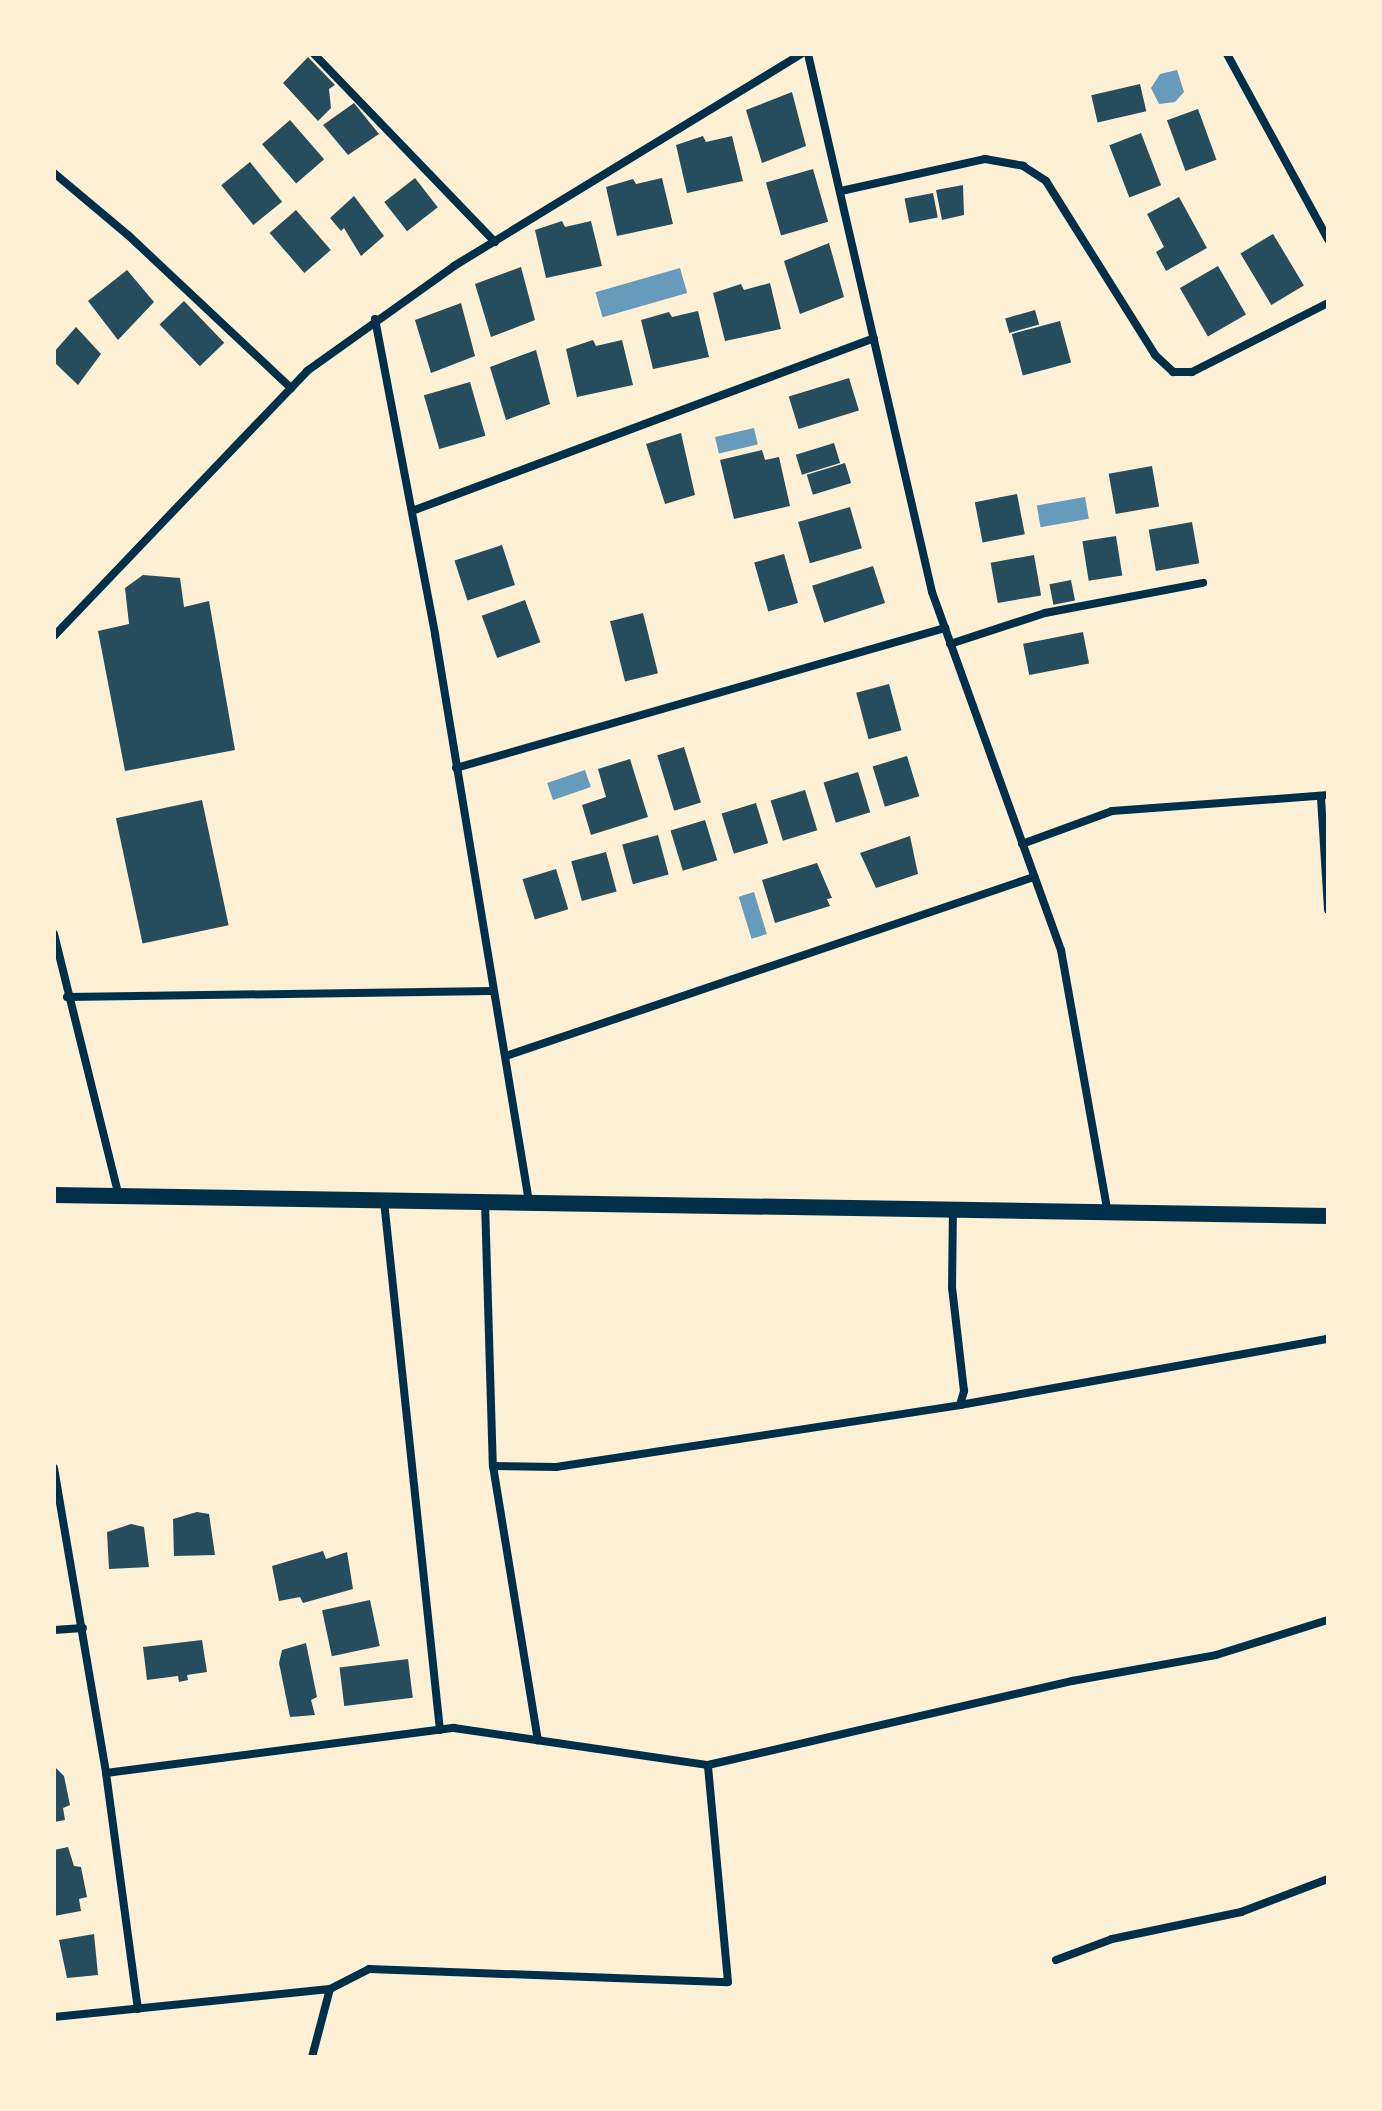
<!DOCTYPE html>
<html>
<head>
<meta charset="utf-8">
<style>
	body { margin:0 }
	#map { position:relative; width:1382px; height:2111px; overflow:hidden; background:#fdf0d5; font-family:Arial,sans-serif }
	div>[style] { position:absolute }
	.water>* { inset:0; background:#669bbc; transform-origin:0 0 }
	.building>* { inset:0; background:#264d5e; transform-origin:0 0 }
	.minor>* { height:8px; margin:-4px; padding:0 4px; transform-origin:4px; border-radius:4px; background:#003049 }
	.secondary>* { height:16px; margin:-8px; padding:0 8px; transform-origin:8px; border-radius:8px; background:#003049 }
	span { translate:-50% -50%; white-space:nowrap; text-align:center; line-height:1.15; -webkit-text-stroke:8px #fdf0d5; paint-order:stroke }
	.frame { position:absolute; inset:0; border:56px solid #fdf0d5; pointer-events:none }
</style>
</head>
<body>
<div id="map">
	<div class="water">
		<div style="clip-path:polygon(1177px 70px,1184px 92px,1175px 102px,1159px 104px,1151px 88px,1160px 74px)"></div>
		<div style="left:680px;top:268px;width:26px;height:88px;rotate:74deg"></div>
		<div style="left:754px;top:428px;width:17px;height:40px;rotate:77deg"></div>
		<div style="left:1085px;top:497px;width:22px;height:49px;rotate:80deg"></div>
		<div style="left:585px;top:770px;width:18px;height:40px;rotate:71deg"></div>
		<div style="left:754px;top:892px;width:44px;height:16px;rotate:73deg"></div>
	</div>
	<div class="building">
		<div style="clip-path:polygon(308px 57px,335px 85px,329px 89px,331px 108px,318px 121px,283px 83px)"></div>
		<div style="left:1140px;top:84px;width:28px;height:50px;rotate:77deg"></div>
		<div style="clip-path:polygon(792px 92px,806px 146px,762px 163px,746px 110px)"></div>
		<div style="clip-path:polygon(354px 103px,379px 134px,348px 155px,323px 125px)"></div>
		<div style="left:1198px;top:109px;width:54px;height:33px;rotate:70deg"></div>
		<div style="left:290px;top:120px;width:52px;height:37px;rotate:49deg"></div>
		<div style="left:1141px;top:133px;width:56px;height:34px;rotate:69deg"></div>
		<div style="clip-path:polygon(703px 136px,706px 142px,732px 136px,743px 181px,687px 193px,676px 145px)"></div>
		<div style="left:250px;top:162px;width:51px;height:37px;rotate:51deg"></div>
		<div style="left:813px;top:169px;width:55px;height:49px;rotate:74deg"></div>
		<div style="left:415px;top:178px;width:37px;height:39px;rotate:52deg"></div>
		<div style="clip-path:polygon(662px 178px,673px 224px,617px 236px,606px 187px,633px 179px,636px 184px)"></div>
		<div style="clip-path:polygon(963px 185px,964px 215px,942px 220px,936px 190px)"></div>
		<div style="left:933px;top:193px;width:25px;height:29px;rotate:79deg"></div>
		<div style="clip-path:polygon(354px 196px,384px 236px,361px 256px,344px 228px,341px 231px,330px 218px)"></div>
		<div style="clip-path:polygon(1179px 197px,1207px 248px,1166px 271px,1156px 252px,1164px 247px,1147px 214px)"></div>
		<div style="left:296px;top:210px;width:53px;height:35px;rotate:49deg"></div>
		<div style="clip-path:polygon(562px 221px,565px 227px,591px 221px,602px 266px,546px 278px,535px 230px)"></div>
		<div style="left:1273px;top:234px;width:60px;height:38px;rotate:59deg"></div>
		<div style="clip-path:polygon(829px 243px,844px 297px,800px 314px,784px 261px)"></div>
		<div style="left:1218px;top:266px;width:56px;height:44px;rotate:60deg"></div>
		<div style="clip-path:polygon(521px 267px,535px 320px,491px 337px,475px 284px)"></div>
		<div style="clip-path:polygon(127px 270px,154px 302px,118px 340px,88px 301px)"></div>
		<div style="clip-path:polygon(770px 283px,781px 329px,725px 341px,713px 293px,741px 284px,744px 290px)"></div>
		<div style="left:184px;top:301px;width:58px;height:34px;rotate:46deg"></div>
		<div style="clip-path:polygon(461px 303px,475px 356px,431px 373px,415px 320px)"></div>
		<div style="left:1035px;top:310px;width:15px;height:31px;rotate:74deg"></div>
		<div style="clip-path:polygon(698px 311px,709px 357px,653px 369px,641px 320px,669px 312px,672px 317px)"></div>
		<div style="left:1060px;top:321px;width:43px;height:50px;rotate:75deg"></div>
		<div style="clip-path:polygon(76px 327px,101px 354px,78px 385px,54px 362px,54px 352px)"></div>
		<div style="clip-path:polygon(593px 340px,596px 346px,622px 340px,633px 385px,577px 397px,566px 349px)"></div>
		<div style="clip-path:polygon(536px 350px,550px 404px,506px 420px,490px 367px)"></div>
		<div style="left:849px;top:378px;width:34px;height:63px;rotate:73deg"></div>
		<div style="left:470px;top:382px;width:56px;height:48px;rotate:74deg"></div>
		<div style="clip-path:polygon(681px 433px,695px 495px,665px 504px,646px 444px)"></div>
		<div style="left:834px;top:443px;width:21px;height:40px;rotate:73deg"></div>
		<div style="clip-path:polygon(762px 450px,765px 460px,779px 457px,790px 506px,734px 519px,720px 460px)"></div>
		<div style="left:845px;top:463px;width:21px;height:40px;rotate:73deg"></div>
		<div style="left:1152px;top:466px;width:41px;height:44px;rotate:80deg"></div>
		<div style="left:1017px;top:494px;width:41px;height:43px;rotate:79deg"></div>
		<div style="left:850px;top:507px;width:43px;height:54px;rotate:74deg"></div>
		<div style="left:1192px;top:522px;width:42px;height:44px;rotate:80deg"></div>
		<div style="left:1116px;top:536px;width:40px;height:34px;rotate:81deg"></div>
		<div style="left:502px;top:545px;width:42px;height:50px;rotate:72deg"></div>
		<div style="left:784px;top:554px;width:51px;height:31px;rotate:74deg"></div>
		<div style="left:1034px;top:555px;width:41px;height:44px;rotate:80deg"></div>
		<div style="left:873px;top:566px;width:39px;height:64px;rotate:72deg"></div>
		<div style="clip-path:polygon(143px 575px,180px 578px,184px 607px,209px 601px,235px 750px,125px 771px,98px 631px,129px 624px,125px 588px)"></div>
		<div style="left:1071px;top:580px;width:21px;height:22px;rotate:79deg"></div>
		<div style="left:525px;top:600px;width:45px;height:46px;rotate:70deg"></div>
		<div style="left:643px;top:613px;width:62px;height:34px;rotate:76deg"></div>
		<div style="left:1083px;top:632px;width:32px;height:61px;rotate:79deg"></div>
		<div style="left:889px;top:684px;width:48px;height:34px;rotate:75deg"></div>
		<div style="left:684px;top:747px;width:58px;height:28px;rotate:73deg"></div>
		<div style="left:907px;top:756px;width:42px;height:36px;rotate:73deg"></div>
		<div style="clip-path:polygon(630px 759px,648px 817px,591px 835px,582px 805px,606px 797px,598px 769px)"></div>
		<div style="left:858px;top:772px;width:42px;height:36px;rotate:73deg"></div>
		<div style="left:805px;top:790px;width:42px;height:36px;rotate:73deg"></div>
		<div style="left:202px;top:800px;width:128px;height:88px;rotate:78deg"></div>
		<div style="left:756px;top:803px;width:42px;height:36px;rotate:73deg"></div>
		<div style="left:705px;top:820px;width:42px;height:36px;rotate:73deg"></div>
		<div style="left:658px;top:835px;width:41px;height:37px;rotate:75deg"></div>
		<div style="clip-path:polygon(910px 836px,918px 874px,876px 888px,860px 853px)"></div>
		<div style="left:606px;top:852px;width:41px;height:36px;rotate:75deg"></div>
		<div style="clip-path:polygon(817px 863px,832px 898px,827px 899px,830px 906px,775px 923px,762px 880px)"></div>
		<div style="left:556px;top:869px;width:42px;height:35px;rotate:73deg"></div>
		<div style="clip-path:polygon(197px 1512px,209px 1514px,215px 1555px,174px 1556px,173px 1519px)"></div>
		<div style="clip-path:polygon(131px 1524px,144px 1527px,149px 1567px,109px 1569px,107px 1532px)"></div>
		<div style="clip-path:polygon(323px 1551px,326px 1559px,347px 1552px,353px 1589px,303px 1603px,300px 1597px,279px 1601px,272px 1566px)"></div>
		<div style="left:370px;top:1600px;width:47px;height:49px;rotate:78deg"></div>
		<div style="clip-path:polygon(202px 1640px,207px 1672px,187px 1675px,188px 1680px,179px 1682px,178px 1676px,147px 1680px,143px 1647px)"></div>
		<div style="clip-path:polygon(306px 1643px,317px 1697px,311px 1700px,315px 1715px,290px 1717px,279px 1663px,282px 1650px)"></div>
		<div style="left:408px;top:1659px;width:39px;height:69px;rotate:83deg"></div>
		<div style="clip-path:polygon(54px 1766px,64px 1776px,70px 1805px,63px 1808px,65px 1820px,54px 1822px)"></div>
		<div style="clip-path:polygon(68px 1847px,74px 1866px,81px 1867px,87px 1897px,79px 1899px,81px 1911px,54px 1916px,54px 1850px)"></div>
		<div style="clip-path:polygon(94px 1934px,98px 1975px,67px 1978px,59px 1940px)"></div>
	</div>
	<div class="minor">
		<div style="left:314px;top:54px;width:261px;rotate:46.1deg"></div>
		<div style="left:808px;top:54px;width:552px;rotate:77.02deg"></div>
		<div style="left:932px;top:592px;width:381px;rotate:70.2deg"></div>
		<div style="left:1061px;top:950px;width:268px;rotate:79.9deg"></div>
		<div style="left:1227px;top:54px;width:211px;rotate:61.4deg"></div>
		<div style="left:54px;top:173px;width:97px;rotate:40deg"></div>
		<div style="left:128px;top:235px;width:224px;rotate:43.2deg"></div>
		<div style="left:841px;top:191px;width:148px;rotate:-12.5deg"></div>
		<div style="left:985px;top:159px;width:39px;rotate:10deg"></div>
		<div style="left:1023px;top:166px;width:27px;rotate:33deg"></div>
		<div style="left:1046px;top:181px;width:205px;rotate:57.9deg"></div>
		<div style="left:1155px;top:355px;width:25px;rotate:43deg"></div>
		<div style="left:1173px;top:372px;width:19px"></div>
		<div style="left:1192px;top:372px;width:153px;rotate:-26.9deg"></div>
		<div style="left:375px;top:319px;width:321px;rotate:79.2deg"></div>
		<div style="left:435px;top:634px;width:576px;rotate:80.6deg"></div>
		<div style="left:412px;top:511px;width:493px;rotate:-20.5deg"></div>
		<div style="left:54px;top:636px;width:366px;rotate:-46.3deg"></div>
		<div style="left:307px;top:371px;width:181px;rotate:-35.5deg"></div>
		<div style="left:454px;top:266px;width:407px;rotate:-31.4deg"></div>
		<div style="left:950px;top:644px;width:100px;rotate:-18.1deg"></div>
		<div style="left:1045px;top:613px;width:161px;rotate:-10.8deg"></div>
		<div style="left:456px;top:768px;width:509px;rotate:-15.98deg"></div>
		<div style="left:1321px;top:798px;width:112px;rotate:86.4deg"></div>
		<div style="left:1022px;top:844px;width:96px;rotate:-20.1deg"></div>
		<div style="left:1112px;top:811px;width:217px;rotate:-4.2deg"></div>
		<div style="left:54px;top:934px;width:270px;rotate:76.1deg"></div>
		<div style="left:67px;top:997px;width:425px;rotate:-0.8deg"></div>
		<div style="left:506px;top:1056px;width:558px;rotate:-18.73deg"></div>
		<div style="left:384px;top:1201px;width:532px;rotate:83.96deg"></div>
		<div style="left:485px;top:1202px;width:264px;rotate:88.3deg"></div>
		<div style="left:493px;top:1466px;width:278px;rotate:80.7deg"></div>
		<div style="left:960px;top:1405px;width:374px;rotate:-10.2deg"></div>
		<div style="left:493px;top:1466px;width:63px;rotate:0.9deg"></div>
		<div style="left:556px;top:1467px;width:409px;rotate:-8.7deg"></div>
		<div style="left:960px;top:1405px;width:15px;rotate:-74deg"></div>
		<div style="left:964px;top:1391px;width:104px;rotate:-96.6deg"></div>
		<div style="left:952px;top:1288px;width:77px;rotate:-89.3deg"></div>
		<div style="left:54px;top:1468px;width:309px;rotate:80.3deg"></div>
		<div style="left:106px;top:1773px;width:238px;rotate:82.3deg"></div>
		<div style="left:54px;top:1630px;width:29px;rotate:-4deg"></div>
		<div style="left:106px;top:1773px;width:351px;rotate:-7.4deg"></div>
		<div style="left:454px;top:1728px;width:257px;rotate:8.3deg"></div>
		<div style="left:708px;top:1765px;width:374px;rotate:-13deg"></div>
		<div style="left:1072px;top:1681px;width:146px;rotate:-10.2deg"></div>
		<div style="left:1216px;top:1655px;width:117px;rotate:-17.4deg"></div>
		<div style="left:1056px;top:1960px;width:60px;rotate:-20.6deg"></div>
		<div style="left:1112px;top:1939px;width:132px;rotate:-11.8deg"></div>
		<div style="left:1241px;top:1912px;width:93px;rotate:-20.8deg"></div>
		<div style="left:54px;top:2017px;width:277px;rotate:-5.8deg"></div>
		<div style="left:312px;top:2057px;width:70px;rotate:-75.2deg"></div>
		<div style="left:330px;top:1989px;width:44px;rotate:-27.1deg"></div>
		<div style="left:369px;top:1969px;width:359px;rotate:2.1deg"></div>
		<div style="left:728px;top:1982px;width:218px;rotate:-95.3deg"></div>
	</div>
	<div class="secondary">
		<div style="left:54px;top:1195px;width:1274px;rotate:0.94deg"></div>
	</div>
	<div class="frame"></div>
</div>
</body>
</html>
